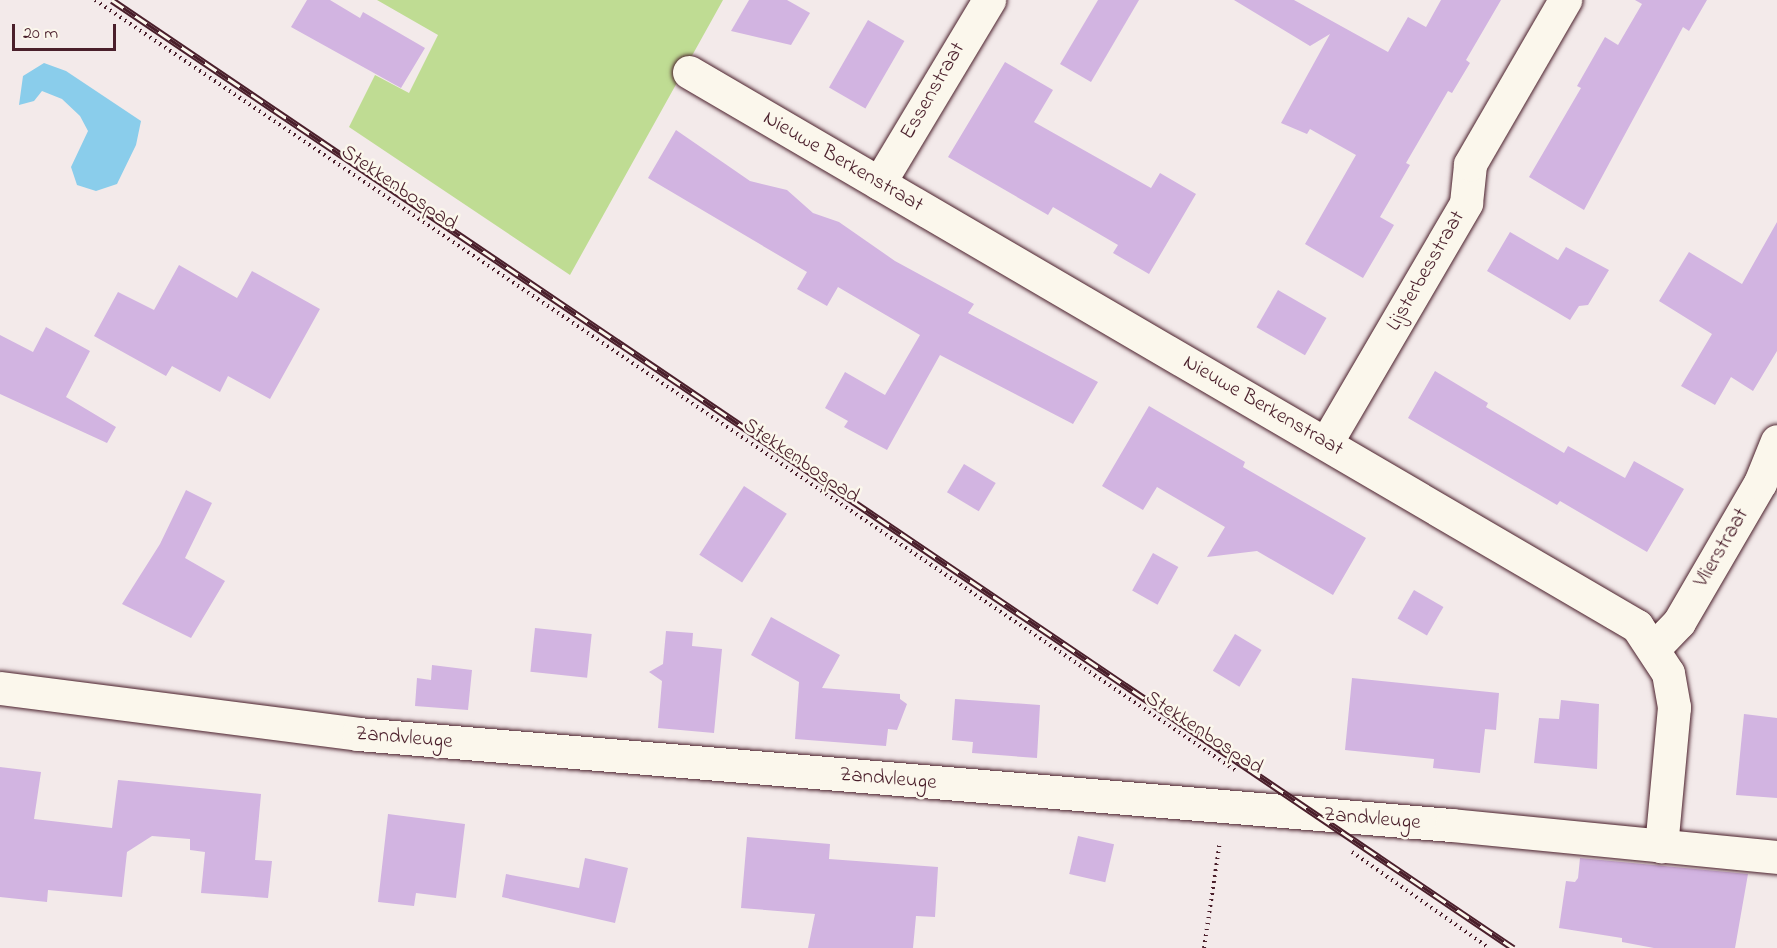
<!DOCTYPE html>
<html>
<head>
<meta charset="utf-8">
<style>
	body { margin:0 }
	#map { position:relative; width:1777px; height:948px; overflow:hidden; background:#f3eaea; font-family:"Indie Flower",sans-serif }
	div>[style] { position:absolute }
	.green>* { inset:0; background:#bfdc93 }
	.water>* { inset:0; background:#8acdeb }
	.building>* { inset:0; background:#d2b4e1; transform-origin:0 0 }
	.path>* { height:4px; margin-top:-2px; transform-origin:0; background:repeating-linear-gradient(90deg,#4a1f2b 0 1.5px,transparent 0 6px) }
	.roads { filter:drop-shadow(0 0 2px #4a1f2b) drop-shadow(0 0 2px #4a1f2b) }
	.minor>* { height:33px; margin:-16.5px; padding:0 16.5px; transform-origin:16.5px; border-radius:16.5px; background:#fbf7ec }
	.rail>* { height:7px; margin-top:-3.5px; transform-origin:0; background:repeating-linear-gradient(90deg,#fbf7ec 0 14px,#4a1f2b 0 28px); box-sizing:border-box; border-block:2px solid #4a1f2b }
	span { translate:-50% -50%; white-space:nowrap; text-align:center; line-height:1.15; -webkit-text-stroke:5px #fbf7ec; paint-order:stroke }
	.street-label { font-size:21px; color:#4a1f2b }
	.scale { position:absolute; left:12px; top:24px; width:104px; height:27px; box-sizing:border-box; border:3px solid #4a1f2b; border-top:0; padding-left:8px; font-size:18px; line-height:21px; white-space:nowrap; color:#4a1f2b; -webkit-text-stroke:4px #fbf7ec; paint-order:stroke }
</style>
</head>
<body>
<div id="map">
	<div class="green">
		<div style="clip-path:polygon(377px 0,723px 0,570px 275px,349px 127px,375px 75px,409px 93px,438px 35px)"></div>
	</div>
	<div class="water">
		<div style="clip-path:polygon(44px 63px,66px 71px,141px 121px,136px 145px,117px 184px,96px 191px,77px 185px,71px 167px,88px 131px,80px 116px,62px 99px,42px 91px,34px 101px,19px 105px,23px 76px)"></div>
	</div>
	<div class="building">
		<div style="clip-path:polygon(307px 0,330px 0,360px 18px,363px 12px,425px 48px,401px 88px,291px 27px)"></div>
		<div style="clip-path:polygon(749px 0,787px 0,810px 13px,791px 45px,731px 31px)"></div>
		<div style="clip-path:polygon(1098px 0,1139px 0,1091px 82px,1060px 64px)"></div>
		<div style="clip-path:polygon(1234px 0,1294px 0,1388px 52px,1408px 17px,1426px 27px,1441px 0,1501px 0,1466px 60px,1470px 63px,1452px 93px,1448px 91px,1406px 163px,1410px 165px,1380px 217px,1394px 225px,1363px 278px,1305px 244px,1356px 155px,1310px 129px,1307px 134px,1281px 123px,1330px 34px,1310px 46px)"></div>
		<div style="clip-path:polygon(1635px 0,1707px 0,1689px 31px,1683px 27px,1584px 210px,1529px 177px,1581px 88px,1577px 86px,1605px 37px,1618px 45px,1642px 4px)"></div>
		<div style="left:868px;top:20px;width:42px;height:78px;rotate:30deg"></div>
		<div style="clip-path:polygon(1005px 62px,1053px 90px,1034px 122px,1151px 188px,1160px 173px,1196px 194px,1149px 274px,1113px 253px,1118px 245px,1053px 207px,1048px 215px,948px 157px)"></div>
		<div style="clip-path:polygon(676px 130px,750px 181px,787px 190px,813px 213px,839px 222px,895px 261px,974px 304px,968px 313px,1098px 382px,1073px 424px,940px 355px,887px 450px,844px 427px,848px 421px,825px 408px,845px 372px,885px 395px,920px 335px,838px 287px,827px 306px,797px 289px,807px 272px,648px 178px)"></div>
		<div style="clip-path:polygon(1777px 222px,1777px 351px,1753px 391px,1731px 377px,1715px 405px,1681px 386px,1712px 334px,1659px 301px,1689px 252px,1742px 284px)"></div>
		<div style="clip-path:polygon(1510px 232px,1558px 260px,1566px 247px,1609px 270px,1588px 305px,1579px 306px,1570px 320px,1487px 271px)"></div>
		<div style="clip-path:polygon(179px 265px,237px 298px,252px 271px,320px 309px,270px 399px,228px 376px,220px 392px,172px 366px,166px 376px,94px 336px,118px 292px,154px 310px)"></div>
		<div style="left:1278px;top:290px;width:56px;height:43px;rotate:30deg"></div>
		<div style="clip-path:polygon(46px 327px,90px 351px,66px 397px,116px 427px,107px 443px,0 394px,0 335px,33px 352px)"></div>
		<div style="clip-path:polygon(1435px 371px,1488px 403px,1486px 407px,1564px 453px,1568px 446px,1625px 478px,1634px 461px,1684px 489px,1647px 552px,1560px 501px,1557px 505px,1408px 418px)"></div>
		<div style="clip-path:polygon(1149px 406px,1245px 462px,1243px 467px,1366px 538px,1333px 595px,1257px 551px,1207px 557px,1225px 527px,1157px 487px,1143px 510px,1102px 486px)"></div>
		<div style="left:964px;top:464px;width:37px;height:33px;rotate:31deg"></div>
		<div style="left:744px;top:486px;width:51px;height:82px;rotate:33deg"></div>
		<div style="clip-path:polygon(186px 490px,212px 503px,185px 558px,225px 581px,191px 638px,122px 604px,160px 544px)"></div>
		<div style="left:1153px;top:553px;width:29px;height:43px;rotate:29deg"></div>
		<div style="left:1414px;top:590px;width:34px;height:33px;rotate:30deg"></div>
		<div style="clip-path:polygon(771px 617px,840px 655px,822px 688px,900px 694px,900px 699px,907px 704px,897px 730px,888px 729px,886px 746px,795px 739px,799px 682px,751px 655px)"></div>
		<div style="left:535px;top:628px;width:57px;height:44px;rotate:6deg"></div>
		<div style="clip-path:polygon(666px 631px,693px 633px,692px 646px,722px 649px,714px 733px,658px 728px,662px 681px,649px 672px,663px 664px)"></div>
		<div style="left:1235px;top:634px;width:31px;height:43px;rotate:31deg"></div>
		<div style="clip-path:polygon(432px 665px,472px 670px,468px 710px,415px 706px,417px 678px,431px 680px)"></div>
		<div style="clip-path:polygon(1352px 678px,1499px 693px,1496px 730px,1485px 729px,1480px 773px,1433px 768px,1434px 759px,1345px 750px)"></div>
		<div style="clip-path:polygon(955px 699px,1040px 705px,1037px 758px,972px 753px,973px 742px,952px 740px)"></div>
		<div style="clip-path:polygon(1561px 700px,1599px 704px,1597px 769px,1534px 763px,1539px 718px,1559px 719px)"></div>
		<div style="clip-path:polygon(1744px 714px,1777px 718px,1777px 798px,1736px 795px)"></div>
		<div style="clip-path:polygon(0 767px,41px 772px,34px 819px,112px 828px,118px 780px,261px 794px,255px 860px,272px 861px,268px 898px,201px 893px,205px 852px,190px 850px,190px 839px,152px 836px,127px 852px,122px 897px,48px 890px,47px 902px,0 897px)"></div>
		<div style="clip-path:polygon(388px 814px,465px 824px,456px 898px,416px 893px,414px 906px,378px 902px)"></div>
		<div style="left:1078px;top:836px;width:37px;height:39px;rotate:13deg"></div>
		<div style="clip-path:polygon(747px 837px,830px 844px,829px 859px,938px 867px,935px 917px,916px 916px,913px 948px,808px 948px,815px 914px,741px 908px)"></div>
		<div style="clip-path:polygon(585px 858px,628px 868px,615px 923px,502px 897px,506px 874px,579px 888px)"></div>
		<div style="clip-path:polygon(1580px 858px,1748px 874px,1735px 948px,1654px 948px,1622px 942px,1622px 938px,1559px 928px,1566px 881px,1575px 882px,1578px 878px)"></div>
	</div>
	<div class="path">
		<div style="left:95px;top:0;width:1379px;rotate:34.04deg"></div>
		<div style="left:1352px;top:852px;width:167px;rotate:35deg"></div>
		<div style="left:1204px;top:948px;width:108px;rotate:-81.5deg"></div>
	</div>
	<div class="roads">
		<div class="minor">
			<div style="left:689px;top:72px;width:1098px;rotate:30.3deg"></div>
			<div style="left:1637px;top:626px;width:56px;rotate:56.6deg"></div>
			<div style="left:1668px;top:673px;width:35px;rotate:80deg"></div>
			<div style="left:1674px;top:707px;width:140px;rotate:95.3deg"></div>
			<div style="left:879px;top:183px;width:214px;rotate:-59deg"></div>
			<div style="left:1326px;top:443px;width:278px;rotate:-59.7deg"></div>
			<div style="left:1466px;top:203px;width:39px;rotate:-84deg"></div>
			<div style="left:1470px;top:164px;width:190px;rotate:-59.9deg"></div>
			<div style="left:1654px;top:648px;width:36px;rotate:-46deg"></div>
			<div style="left:1679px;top:622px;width:161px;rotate:-59.8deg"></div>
			<div style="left:1760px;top:483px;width:45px;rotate:-68deg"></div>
			<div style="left:0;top:688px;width:361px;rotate:7.3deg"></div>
			<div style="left:358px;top:734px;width:1097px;rotate:4.76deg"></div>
			<div style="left:1451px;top:825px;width:328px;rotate:5.6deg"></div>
		</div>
	</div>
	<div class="rail">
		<div style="left:112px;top:0;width:1692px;rotate:34.08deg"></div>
	</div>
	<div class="street-label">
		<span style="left:933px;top:91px;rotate:-60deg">Essenstraat</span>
		<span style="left:843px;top:162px;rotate:30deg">Nieuwe Berkenstraat</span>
		<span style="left:399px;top:188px;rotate:34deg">Stekkenbospad</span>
		<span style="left:1426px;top:271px;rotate:-60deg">Lijsterbesstraat</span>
		<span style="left:1263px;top:406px;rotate:30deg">Nieuwe Berkenstraat</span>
		<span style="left:801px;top:461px;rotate:34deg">Stekkenbospad</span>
		<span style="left:1722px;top:548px;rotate:-60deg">Vlierstraat</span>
		<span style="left:1204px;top:733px;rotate:33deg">Stekkenbospad</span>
		<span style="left:404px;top:738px;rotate:5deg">Zandvleuge</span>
		<span style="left:888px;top:779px;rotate:5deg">Zandvleuge</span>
		<span style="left:1372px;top:819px;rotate:5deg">Zandvleuge</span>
	</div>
	<div class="scale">20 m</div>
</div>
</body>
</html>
